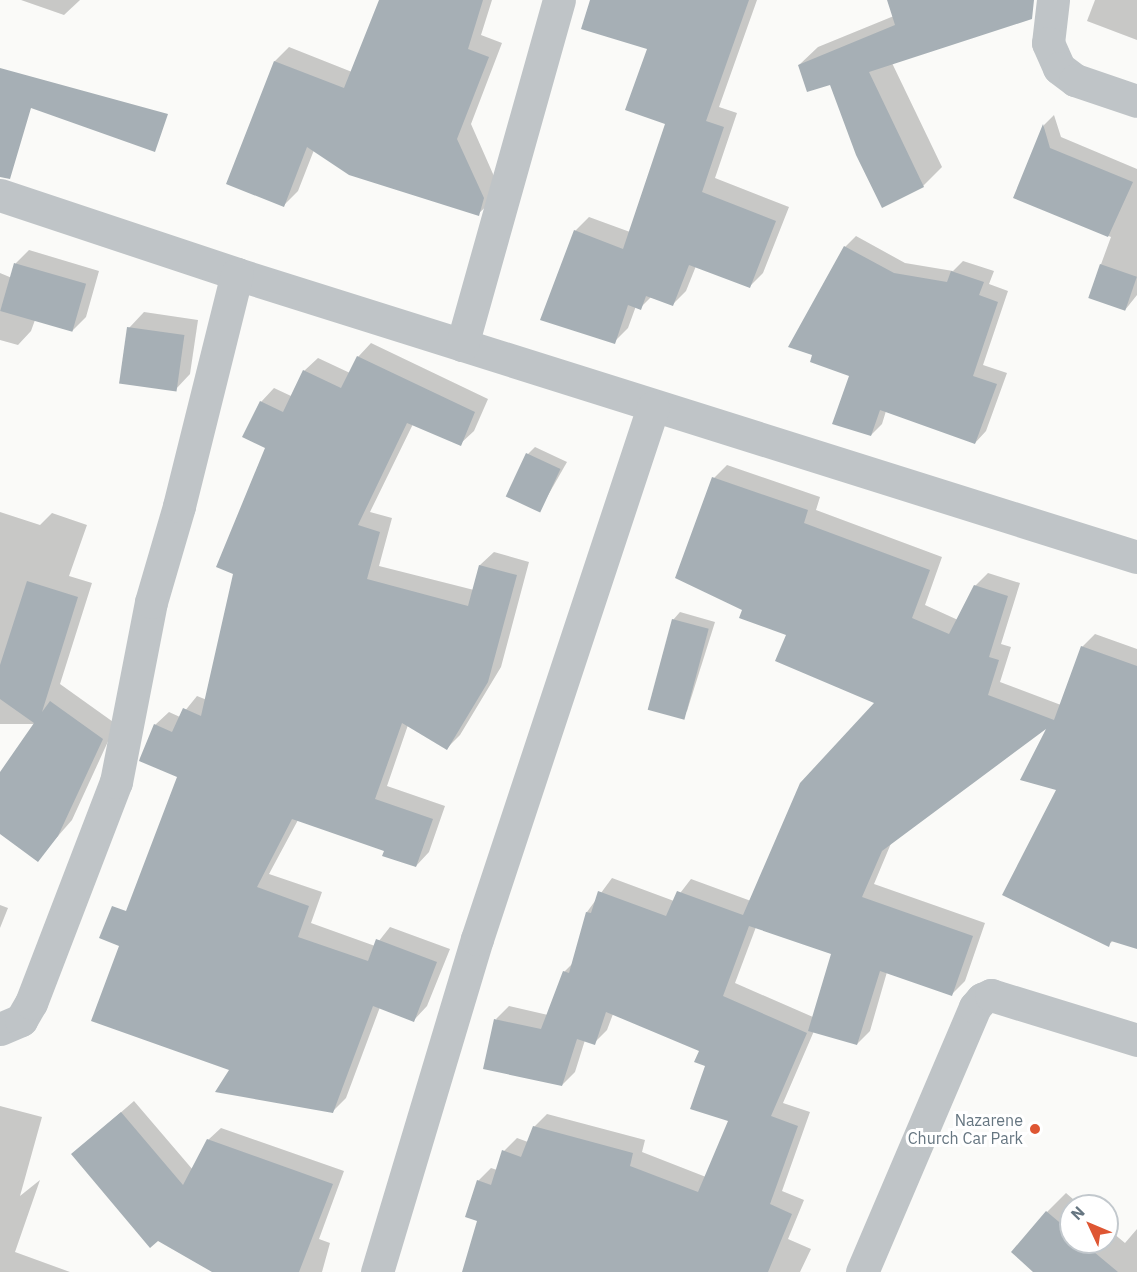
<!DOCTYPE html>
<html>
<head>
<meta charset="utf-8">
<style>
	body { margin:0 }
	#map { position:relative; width:1137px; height:1272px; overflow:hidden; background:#fafaf8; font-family:"IBM Plex Sans",sans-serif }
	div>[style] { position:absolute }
	.shadow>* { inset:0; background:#0003 }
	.building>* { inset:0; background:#a6afb5; transform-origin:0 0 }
	.minor>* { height:33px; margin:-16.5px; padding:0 16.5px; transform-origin:16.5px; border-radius:16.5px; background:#bfc4c7 }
	.dots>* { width:16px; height:16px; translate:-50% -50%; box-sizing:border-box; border:3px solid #fff; border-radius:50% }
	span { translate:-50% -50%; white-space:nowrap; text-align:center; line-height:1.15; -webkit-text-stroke:6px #fff; paint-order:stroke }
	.poi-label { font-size:16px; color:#667681 }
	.right { translate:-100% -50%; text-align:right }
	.north { position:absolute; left:1059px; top:1194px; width:60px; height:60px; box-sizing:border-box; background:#fff; border:2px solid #c2c8cd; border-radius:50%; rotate:314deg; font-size:16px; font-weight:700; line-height:24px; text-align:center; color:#667681 }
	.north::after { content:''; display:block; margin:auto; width:21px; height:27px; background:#de5633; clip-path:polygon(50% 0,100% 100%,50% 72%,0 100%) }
</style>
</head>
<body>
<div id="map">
	<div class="shadow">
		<div style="clip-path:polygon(21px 0,80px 0,64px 15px)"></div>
		<div style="clip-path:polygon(388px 0,492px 0,481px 35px,502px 43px,471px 124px,497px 183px,493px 200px,478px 214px,314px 150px,298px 191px,284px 205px,228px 183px,275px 61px,289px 47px,352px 72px)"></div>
		<div style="clip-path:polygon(592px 0,757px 0,719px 107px,737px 113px,715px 178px,789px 207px,763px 273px,749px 287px,696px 266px,686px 291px,672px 305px,651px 297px,640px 308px,636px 306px,628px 328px,614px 342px,575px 231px,589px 217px,630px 232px,667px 123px,649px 48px)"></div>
		<div style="clip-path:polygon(933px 0,1028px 0,892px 63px,942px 167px,923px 186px,831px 83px,799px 65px,818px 47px)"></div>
		<div style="clip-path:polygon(1095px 0,1137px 0,1137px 40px,1087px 21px)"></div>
		<div style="clip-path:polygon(1054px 115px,1061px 137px,1137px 169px,1137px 295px,1125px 310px,1089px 297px,1111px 237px,1015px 197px,1044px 125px)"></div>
		<div style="clip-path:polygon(856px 236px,905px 263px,953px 271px,963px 261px,994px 271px,989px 284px,1008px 291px,983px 365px,1007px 373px,986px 431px,975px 443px,886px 411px,882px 424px,871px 435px,851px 375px,845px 247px)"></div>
		<div style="clip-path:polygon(29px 250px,99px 271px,86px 317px,72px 331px,35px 320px,31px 331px,18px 345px,0 340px,0 273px,12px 278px,16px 263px)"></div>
		<div style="clip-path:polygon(144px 312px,198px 320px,190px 374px,175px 390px,129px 328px)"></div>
		<div style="clip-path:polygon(371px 343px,488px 399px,474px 431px,460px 444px,413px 424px,370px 512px,392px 518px,379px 566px,474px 590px,480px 565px,494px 552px,529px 562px,501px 667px,460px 735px,447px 748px,408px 725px,387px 786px,445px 806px,429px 852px,416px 866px,386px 850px,298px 820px,269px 874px,322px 892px,311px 923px,375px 946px,390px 927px,450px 949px,427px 1006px,414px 1020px,380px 1007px,346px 1098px,332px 1112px,231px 1069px,179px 776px,155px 725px,169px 712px,180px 717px,197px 696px,207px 700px,267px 447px,261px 402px,274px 388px,291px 396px,304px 371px,318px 358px,350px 373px,358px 357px)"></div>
		<div style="clip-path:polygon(535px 447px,567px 462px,539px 511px,528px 454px)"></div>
		<div style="clip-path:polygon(evenodd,727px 465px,820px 497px,816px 510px,942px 557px,925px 605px,958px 620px,975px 586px,988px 573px,1020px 583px,1001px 644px,1011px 647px,1000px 682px,1061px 705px,1082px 647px,1095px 634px,1137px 649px,1137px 947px,1114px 940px,1108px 945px,1058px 789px,1050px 724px,892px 841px,874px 884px,985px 923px,965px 981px,952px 994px,887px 972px,870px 1031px,857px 1044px,814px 1031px,783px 1103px,810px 1112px,782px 1191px,804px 1200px,788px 1239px,811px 1249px,800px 1272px,464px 1272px,479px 1220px,478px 1181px,491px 1168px,497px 1170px,504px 1151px,517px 1138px,528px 1142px,534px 1127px,547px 1114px,645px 1140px,642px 1152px,706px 1177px,730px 1120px,701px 1050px,613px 1014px,607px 1030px,594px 1043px,585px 1040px,575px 1072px,562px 1085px,496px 1019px,509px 1006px,548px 1015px,564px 972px,574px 962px,587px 912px,612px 878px,674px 901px,691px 879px,751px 901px,877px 703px,788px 634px,744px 610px,714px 478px,727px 465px,756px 927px,833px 953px,813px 1017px,735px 983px,756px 927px)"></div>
		<div style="clip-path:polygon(0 512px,40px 525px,52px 513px,87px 525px,69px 576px,92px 583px,60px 684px,116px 724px,72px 820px,37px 860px,0 832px,0 774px,37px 724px,0 724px)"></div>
		<div style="clip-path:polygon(680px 612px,715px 622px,687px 711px,679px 718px,673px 620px)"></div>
		<div style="clip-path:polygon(0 905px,8px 908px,0 928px)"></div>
		<div style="clip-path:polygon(134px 1101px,193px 1170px,208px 1140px,221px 1128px,344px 1171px,319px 1239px,330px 1243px,322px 1272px,215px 1272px,73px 1154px)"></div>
		<div style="clip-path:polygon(0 1106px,42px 1117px,20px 1196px,40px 1180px,15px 1252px,70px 1272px,0 1272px)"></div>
		<div style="clip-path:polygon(1066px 1193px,1081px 1206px,1071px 1206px,1071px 1242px,1107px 1242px,1107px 1228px,1125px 1243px,1137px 1229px,1137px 1272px,1035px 1272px,1047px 1212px)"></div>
	</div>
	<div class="building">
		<div style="clip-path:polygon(379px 0,483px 0,468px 49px,489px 57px,457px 139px,484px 198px,479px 216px,349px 175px,307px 147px,284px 207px,226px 184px,274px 61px,344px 88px)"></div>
		<div style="clip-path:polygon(590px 0,749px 0,706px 121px,724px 127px,702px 192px,776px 221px,750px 288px,689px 265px,673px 306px,646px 296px,641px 310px,628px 305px,615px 344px,540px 320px,574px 230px,623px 249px,665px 124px,625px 110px,647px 49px,581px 29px)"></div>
		<div style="clip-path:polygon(887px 0,1034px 0,1032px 19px,869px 72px,924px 187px,882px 208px,856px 155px,830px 85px,807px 92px,798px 65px,895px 25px)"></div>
		<div style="clip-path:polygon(0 68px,168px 114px,155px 152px,31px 108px,10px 179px,0 177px)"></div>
		<div style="clip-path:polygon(1043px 124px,1050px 148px,1133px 182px,1108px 237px,1013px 198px)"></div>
		<div style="clip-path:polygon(844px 246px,894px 273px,947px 282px,951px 271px,984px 282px,979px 295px,998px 302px,973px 376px,997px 384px,975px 444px,880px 410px,871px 436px,832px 424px,849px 376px,810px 362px,812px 355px,788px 347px)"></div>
		<div style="left:14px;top:263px;width:75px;height:50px;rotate:16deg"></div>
		<div style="left:1100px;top:264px;width:39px;height:36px;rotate:19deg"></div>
		<div style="left:127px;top:327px;width:58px;height:57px;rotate:8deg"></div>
		<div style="clip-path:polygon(357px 356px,475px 412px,461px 446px,407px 423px,358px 525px,380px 532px,367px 579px,468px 606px,479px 565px,517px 575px,488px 682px,447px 750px,402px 723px,375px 799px,433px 819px,416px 867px,382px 856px,384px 851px,292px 819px,257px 887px,309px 906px,298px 937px,368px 961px,376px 939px,437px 962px,414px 1022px,373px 1006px,333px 1113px,215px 1092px,229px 1070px,91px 1021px,119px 946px,99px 938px,112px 906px,126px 911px,177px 777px,139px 761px,140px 758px,154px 724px,172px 732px,183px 708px,201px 716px,233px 574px,216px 567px,265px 448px,242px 437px,260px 401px,283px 412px,303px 370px,341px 388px)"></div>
		<div style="left:526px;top:453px;width:38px;height:48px;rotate:25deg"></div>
		<div style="clip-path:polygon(712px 477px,808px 510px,804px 523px,930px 570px,912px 618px,949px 634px,974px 585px,1008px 596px,989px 657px,999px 660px,988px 695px,1054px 720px,1081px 646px,1137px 666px,1137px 949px,1111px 941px,1109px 947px,1002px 895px,1056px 790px,1020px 780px,1046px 729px,882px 851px,862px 897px,973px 936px,952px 996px,880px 971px,857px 1045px,808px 1031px,831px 954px,749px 926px,723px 996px,807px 1033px,771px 1116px,798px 1126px,770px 1204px,792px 1214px,768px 1272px,462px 1272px,477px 1221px,465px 1217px,477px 1180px,491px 1185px,502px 1150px,521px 1157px,533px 1126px,633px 1153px,630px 1166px,698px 1192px,728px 1121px,690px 1109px,705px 1066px,694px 1062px,699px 1051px,606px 1012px,595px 1045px,577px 1039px,562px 1086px,483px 1069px,494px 1019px,541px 1029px,563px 971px,569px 973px,586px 912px,591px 913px,598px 891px,666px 916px,677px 891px,743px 915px,800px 783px,874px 703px,775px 661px,786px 635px,739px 618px,742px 610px,675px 578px)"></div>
		<div style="clip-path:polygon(27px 581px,78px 597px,42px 712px,50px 701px,103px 739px,58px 836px,38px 862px,0 834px,0 772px,34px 723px,0 699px,0 665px)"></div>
		<div style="left:672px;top:619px;width:38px;height:94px;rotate:15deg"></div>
		<div style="clip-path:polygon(121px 1112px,183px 1185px,207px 1139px,333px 1184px,299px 1272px,212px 1272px,158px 1241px,150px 1248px,71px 1154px)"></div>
		<div style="clip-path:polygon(1046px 1211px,1071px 1232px,1071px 1242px,1082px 1242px,1118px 1272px,1033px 1272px,1011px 1252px)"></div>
	</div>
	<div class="minor">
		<div style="left:1053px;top:0;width:43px;rotate:96.6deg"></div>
		<div style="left:1048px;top:43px;width:27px;rotate:66deg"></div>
		<div style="left:1059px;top:68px;width:20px;rotate:37deg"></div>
		<div style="left:1075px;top:80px;width:65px;rotate:18.7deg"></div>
		<div style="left:0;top:195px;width:250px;rotate:18.4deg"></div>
		<div style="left:237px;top:274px;width:943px;rotate:17.46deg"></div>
		<div style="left:462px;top:345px;width:358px;rotate:-74.3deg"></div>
		<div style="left:0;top:1029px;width:23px;rotate:-23deg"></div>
		<div style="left:21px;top:1020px;width:20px;rotate:-60deg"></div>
		<div style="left:31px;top:1003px;width:237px;rotate:-69deg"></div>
		<div style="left:116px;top:782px;width:183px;rotate:-79deg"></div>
		<div style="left:151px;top:602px;width:100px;rotate:-73.7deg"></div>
		<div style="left:179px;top:506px;width:239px;rotate:-76deg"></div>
		<div style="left:377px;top:1272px;width:348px;rotate:-73.3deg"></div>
		<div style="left:477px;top:939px;width:560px;rotate:-71.69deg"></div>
		<div style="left:862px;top:1272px;width:288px;rotate:-66.9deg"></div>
		<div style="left:975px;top:1007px;width:11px;rotate:-49deg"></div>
		<div style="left:982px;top:999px;width:10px;rotate:-24deg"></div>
		<div style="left:991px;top:995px;width:153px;rotate:17.1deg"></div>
	</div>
	<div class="dots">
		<div style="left:1035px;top:1129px;background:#de5633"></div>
	</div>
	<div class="poi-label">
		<span class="right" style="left:1023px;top:1129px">Nazarene<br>Church Car Park</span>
	</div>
	<div class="north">N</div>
</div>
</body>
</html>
